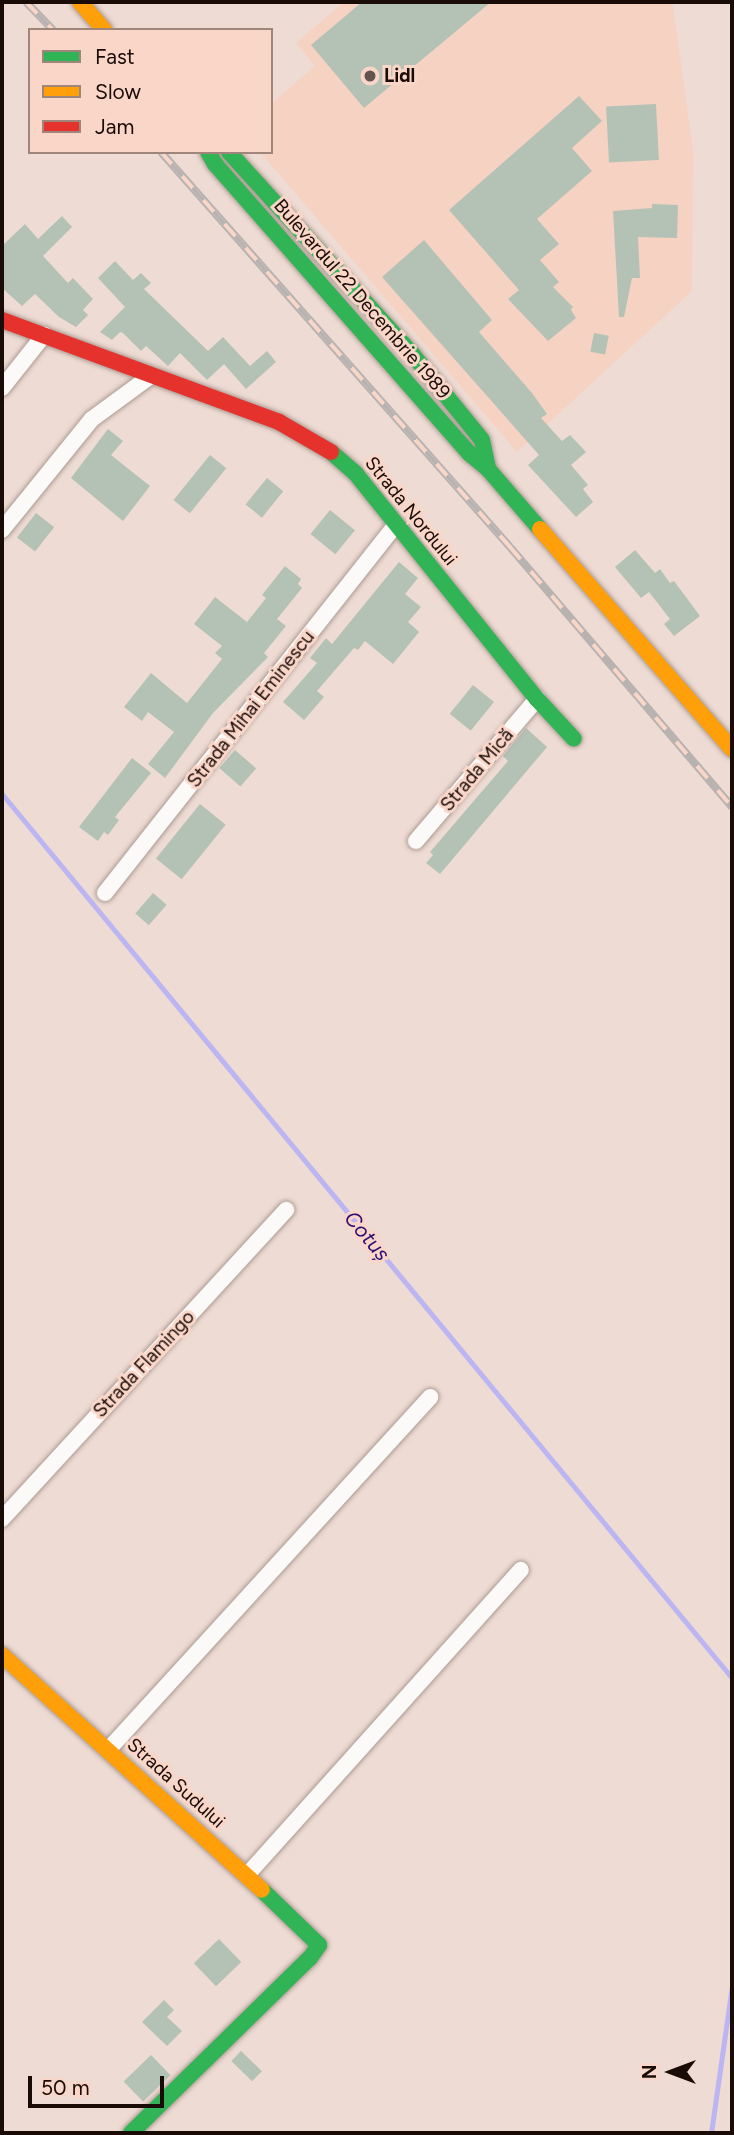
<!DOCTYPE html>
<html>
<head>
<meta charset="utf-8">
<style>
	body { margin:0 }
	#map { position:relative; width:734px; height:2135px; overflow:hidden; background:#eedbd3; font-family:Figtree,sans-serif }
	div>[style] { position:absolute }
	.built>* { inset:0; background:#f6d2c2 }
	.stream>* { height:5px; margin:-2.5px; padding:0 2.5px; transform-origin:2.5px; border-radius:2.5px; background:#bbb5f2 }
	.building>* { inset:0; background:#b4c2b5; transform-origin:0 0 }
	.roads { filter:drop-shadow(0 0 2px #ab9b94) drop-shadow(0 0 2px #ab9b94) }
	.street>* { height:16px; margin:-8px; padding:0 8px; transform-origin:8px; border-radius:8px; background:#fcfaf8 }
	.fast>* { height:16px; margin:-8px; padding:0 8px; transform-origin:8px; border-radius:8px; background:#30b455 }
	.slow>* { height:16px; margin:-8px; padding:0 8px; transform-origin:8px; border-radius:8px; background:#ff9f0a }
	.jam>* { height:16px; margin:-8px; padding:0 8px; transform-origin:8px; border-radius:8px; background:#e5322d }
	.rail>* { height:8px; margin-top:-4px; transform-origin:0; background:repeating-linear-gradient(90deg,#f9d6c8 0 16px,#b8b3b1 0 32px); box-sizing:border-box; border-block:2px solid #b8b3b1 }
	.dots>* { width:19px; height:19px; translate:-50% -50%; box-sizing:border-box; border:4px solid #f9d6c8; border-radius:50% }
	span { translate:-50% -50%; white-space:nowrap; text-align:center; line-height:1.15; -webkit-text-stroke:6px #f9d6c8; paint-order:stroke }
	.poi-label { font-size:19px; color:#190b06; font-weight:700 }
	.left { translate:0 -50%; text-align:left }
	.street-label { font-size:19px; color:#190b06 }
	.water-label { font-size:21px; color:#2a0f77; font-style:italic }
	.frame { position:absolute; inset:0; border:4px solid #190b06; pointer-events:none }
	.legend { position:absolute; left:28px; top:28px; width:245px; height:126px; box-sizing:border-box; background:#f9d6c8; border:2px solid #9f857a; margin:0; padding:9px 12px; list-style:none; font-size:21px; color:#190b06 }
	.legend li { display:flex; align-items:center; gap:14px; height:35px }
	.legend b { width:35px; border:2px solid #9f857a }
	.north { position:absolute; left:636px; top:2037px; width:70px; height:70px; -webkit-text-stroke:5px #f9d6c8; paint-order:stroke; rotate:270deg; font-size:19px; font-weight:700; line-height:28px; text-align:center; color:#190b06 }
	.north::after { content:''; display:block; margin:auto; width:24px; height:32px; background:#190b06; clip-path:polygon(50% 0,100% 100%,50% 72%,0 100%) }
	.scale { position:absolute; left:28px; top:2076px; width:136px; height:32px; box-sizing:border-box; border:4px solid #190b06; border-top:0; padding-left:9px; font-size:21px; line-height:24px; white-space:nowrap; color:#190b06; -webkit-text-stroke:5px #f9d6c8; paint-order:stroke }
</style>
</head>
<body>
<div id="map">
	<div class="built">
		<div style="clip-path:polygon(344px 2px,669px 2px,673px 6px,693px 151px,692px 291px,517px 452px,260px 152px,271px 152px,271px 104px,315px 66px,296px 43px)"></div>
	</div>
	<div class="stream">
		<div style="left:2px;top:794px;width:1146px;rotate:50.45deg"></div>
		<div style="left:711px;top:2133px;width:149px;rotate:-81.9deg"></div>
	</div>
	<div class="building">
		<div style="clip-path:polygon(362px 2px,491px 2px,364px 108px,311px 45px)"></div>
		<div style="clip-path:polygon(579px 96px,602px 121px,572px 148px,592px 171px,537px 219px,559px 244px,540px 260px,559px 282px,553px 287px,573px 307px,571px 310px,576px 318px,548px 341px,508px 299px,519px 290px,449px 210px)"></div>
		<div style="left:656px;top:104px;width:56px;height:50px;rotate:87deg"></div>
		<div style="clip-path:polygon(652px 204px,678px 205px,677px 238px,638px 237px,640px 278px,632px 278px,624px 317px,619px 317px,613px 211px,652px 208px)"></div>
		<div style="clip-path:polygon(62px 216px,72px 227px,43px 256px,68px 283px,73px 278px,93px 299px,83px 310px,88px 315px,76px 327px,59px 317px,35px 294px,22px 306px,2px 288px,2px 246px,25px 224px,38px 239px)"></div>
		<div style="clip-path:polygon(424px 240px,492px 320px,479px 332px,532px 393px,547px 414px,541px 418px,562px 441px,570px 435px,586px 452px,571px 465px,588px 485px,583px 489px,593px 502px,576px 517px,528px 465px,539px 455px,382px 277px)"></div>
		<div style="clip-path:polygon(115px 261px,133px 280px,141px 273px,151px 283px,144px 289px,208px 351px,223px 337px,250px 366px,267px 351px,276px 362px,246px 389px,224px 364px,207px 380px,180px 353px,168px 366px,146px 346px,141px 351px,123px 333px,120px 332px,112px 340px,100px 332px,125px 307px,98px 278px)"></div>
		<div style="left:594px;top:333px;width:15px;height:19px;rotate:11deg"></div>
		<div style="clip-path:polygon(108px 429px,123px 441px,111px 455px,150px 486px,123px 521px,71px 478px)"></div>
		<div style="left:210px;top:455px;width:21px;height:58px;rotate:39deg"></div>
		<div style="left:267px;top:478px;width:21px;height:34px;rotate:39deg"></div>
		<div style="left:330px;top:510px;width:32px;height:31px;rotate:39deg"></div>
		<div style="left:36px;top:513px;width:23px;height:31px;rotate:38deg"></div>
		<div style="clip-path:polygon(635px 550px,655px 573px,660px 569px,670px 583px,674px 581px,700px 616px,674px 636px,664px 624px,670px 619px,649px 592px,641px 598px,615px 567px)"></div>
		<div style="clip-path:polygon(399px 562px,418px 578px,405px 594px,421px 607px,408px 622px,419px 632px,393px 664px,365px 641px,358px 650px,354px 648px,317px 691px,324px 697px,304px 720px,283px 702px,317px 663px,310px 658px,326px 638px,332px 644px)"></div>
		<div style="clip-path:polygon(285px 566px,301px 579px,298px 584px,302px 588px,277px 619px,286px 626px,264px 653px,268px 657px,213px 713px,165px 778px,148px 764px,174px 732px,148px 712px,142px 721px,124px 707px,151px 673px,187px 703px,222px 659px,215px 653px,222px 646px,194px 624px,215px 597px,247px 622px,266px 598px,262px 595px)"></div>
		<div style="left:473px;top:685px;width:27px;height:37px;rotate:39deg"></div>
		<div style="clip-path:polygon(526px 728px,547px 747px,440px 874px,426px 863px,433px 855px,430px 852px,508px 761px,503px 756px)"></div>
		<div style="left:235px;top:750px;width:28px;height:24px;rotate:41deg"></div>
		<div style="clip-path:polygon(132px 758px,151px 773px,115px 817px,119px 820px,108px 835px,104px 832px,98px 841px,79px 827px)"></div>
		<div style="left:200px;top:804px;width:33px;height:70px;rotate:39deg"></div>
		<div style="left:153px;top:893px;width:18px;height:27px;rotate:41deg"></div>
		<div style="left:219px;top:1939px;width:32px;height:35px;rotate:46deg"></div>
		<div style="clip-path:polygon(164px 2000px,174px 2010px,167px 2017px,182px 2031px,167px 2046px,142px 2022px)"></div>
		<div style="left:241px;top:2051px;width:29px;height:14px;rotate:44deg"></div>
		<div style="left:151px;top:2055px;width:28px;height:38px;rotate:46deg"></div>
	</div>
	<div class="roads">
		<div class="street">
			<div style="left:2px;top:388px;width:68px;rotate:-51.6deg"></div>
			<div style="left:2px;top:530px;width:143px;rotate:-51deg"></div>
			<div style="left:92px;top:419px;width:74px;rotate:-36.3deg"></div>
			<div style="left:416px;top:841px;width:187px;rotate:-49.6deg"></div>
			<div style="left:105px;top:893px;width:469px;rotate:-51.7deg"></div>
			<div style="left:2px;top:1519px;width:420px;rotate:-47.4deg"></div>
			<div style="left:108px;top:1750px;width:478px;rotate:-47.6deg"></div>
			<div style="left:247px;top:1875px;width:410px;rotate:-48.1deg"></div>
		</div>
		<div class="fast">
			<div style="left:208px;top:152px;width:14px;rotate:60deg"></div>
			<div style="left:215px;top:164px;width:385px;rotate:48.7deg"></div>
			<div style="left:469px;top:453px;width:25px;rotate:40deg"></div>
			<div style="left:488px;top:469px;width:79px;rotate:49.1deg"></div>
			<div style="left:229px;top:152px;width:274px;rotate:47.8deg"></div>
			<div style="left:413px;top:355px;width:109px;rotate:50.9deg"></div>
			<div style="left:482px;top:440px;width:30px;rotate:78deg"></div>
			<div style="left:331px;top:452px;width:33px;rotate:41deg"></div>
			<div style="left:356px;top:474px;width:289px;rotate:51.2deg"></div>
			<div style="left:537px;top:699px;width:54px;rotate:47.2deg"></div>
			<div style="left:131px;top:2133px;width:250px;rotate:-44.4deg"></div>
			<div style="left:310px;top:1958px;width:16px;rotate:-55deg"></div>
			<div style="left:319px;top:1945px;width:79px;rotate:-136deg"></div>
		</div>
		<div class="slow">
			<div style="left:80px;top:2px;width:37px;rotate:49deg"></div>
			<div style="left:540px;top:529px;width:292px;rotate:48.9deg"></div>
			<div style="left:2px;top:1655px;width:350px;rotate:42.1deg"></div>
		</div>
		<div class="jam">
			<div style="left:2px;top:320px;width:295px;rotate:20.2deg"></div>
			<div style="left:279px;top:422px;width:60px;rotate:30deg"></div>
		</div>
	</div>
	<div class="rail">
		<div style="left:26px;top:2px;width:39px;rotate:46deg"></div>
		<div style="left:161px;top:152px;width:527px;rotate:48.54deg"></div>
		<div style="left:510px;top:547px;width:342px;rotate:49.5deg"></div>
	</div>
	<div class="dots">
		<div style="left:370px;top:76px;background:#64544e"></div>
	</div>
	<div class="poi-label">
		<span class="left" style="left:384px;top:76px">Lidl</span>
	</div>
	<div class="street-label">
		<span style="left:362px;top:299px;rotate:49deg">Bulevardul 22 Decembrie 1989</span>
		<span style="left:411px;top:511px;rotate:51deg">Strada Nordului</span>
		<span style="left:251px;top:709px;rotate:-52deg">Strada Mihai Eminescu</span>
		<span style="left:477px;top:770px;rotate:-50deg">Strada Mică</span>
		<span style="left:144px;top:1364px;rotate:-47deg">Strada Flamingo</span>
		<span style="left:176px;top:1783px;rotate:42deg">Strada Sudului</span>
	</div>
	<div class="water-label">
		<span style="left:367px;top:1236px;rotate:50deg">Cotuș</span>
	</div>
	<div class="frame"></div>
	<ul class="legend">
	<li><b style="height:9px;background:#30b455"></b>Fast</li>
	<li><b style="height:9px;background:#ff9f0a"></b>Slow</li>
	<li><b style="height:9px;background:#e5322d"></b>Jam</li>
	</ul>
	<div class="north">N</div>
	<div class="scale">50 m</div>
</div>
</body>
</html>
